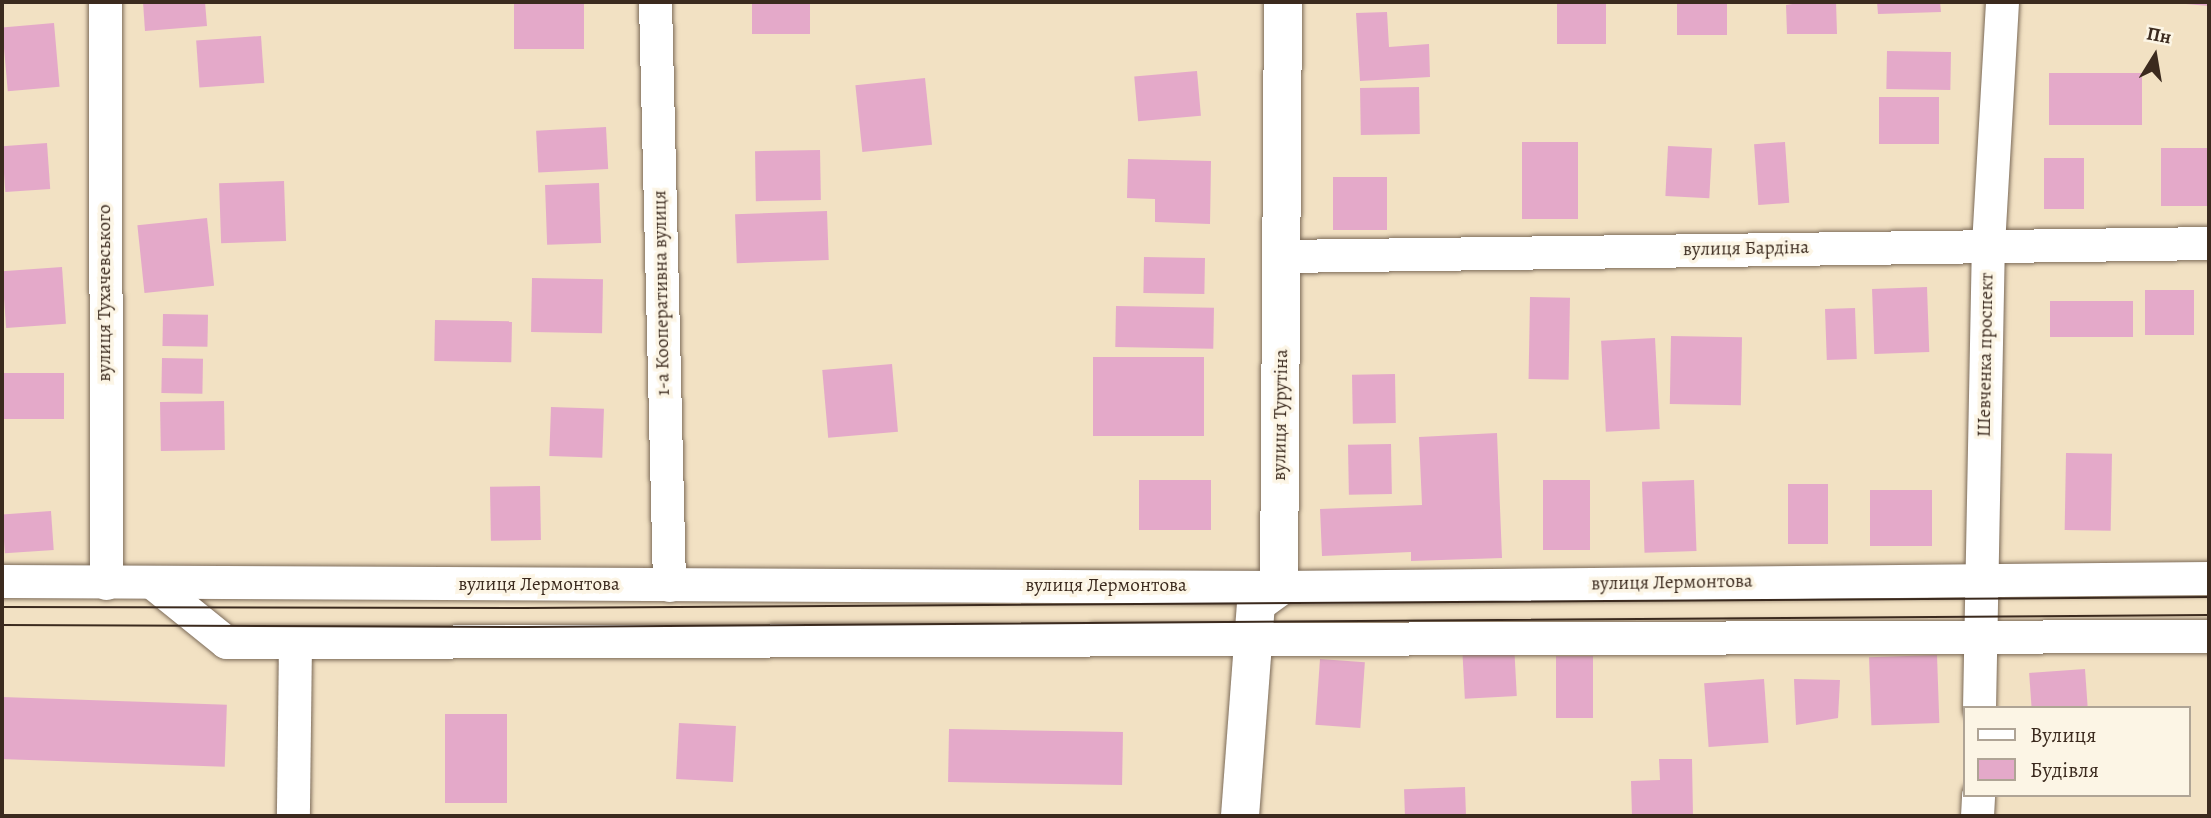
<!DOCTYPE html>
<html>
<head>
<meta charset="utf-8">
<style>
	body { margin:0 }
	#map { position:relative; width:2211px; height:818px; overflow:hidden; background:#f2e1c3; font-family:Alegreya,serif }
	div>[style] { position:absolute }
	.building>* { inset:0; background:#e4a9c9; transform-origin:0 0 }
	.roads { filter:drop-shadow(0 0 2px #7b6a58) drop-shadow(0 0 2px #7b6a58) }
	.minor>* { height:33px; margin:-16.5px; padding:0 16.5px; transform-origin:16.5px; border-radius:16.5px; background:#fff }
	.tertiary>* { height:38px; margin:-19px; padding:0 19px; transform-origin:19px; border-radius:19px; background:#fff }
	.tram>* { height:2px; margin:-1px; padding:0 1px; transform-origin:1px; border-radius:1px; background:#3b2a1e }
	span { translate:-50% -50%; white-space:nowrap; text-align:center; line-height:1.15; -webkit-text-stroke:7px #fcf5e5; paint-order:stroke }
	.street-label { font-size:19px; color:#3b2a1e }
	.frame { position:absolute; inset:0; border:4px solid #3b2a1e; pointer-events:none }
	.legend { position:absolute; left:1963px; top:706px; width:228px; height:91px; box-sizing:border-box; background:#fcf5e5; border:2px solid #afa495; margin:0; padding:9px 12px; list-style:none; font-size:21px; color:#3b2a1e }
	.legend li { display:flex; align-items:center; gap:14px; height:35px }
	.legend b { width:35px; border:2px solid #afa495 }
	.north { position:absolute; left:2120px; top:21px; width:70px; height:70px; -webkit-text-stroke:5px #fcf5e5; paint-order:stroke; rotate:11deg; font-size:19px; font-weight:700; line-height:28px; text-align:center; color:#3b2a1e }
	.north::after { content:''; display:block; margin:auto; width:24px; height:32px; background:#3b2a1e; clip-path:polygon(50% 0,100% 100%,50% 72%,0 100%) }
</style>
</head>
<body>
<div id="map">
	<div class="building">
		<div style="clip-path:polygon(143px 2px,205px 2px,207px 26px,145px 31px)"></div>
		<div style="left:514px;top:2px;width:70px;height:47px"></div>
		<div style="left:752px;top:2px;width:58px;height:32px"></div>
		<div style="left:1557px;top:2px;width:49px;height:42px"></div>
		<div style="left:1677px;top:2px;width:50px;height:33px"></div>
		<div style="clip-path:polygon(1805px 2px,1836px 2px,1837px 34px,1787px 34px,1786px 5px)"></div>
		<div style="clip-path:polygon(1877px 2px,1940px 2px,1941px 12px,1878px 14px)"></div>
		<div style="clip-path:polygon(2186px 2px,2209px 2px,2209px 6px,2186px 4px)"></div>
		<div style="clip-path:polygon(1387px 12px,1389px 47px,1429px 44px,1430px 77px,1360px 81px,1356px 13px)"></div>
		<div style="left:54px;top:23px;width:64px;height:52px;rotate:85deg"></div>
		<div style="left:261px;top:36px;width:47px;height:65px;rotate:86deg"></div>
		<div style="left:1887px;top:51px;width:64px;height:38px;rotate:1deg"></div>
		<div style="left:1197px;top:71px;width:45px;height:63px;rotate:85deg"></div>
		<div style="left:2049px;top:73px;width:93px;height:52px"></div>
		<div style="left:925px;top:78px;width:67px;height:70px;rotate:84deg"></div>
		<div style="left:1419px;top:87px;width:47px;height:59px;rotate:89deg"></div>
		<div style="left:1879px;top:97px;width:60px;height:47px"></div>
		<div style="left:606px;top:127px;width:42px;height:70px;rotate:87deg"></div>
		<div style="left:1522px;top:142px;width:56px;height:77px"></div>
		<div style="left:1785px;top:142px;width:61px;height:31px;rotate:86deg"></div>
		<div style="left:47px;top:143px;width:46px;height:45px;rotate:86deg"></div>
		<div style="left:1668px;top:146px;width:44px;height:50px;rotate:3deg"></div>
		<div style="left:2209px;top:148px;width:58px;height:48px;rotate:90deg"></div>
		<div style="left:820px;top:150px;width:50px;height:65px;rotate:89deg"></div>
		<div style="left:2044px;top:158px;width:40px;height:51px"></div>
		<div style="clip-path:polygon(1128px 159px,1211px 161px,1210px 224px,1155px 222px,1155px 199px,1127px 198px)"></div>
		<div style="left:1333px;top:177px;width:54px;height:53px"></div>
		<div style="left:284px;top:181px;width:60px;height:65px;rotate:88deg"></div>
		<div style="left:599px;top:183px;width:60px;height:54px;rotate:88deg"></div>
		<div style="left:827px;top:211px;width:49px;height:92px;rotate:88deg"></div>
		<div style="left:207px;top:218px;width:68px;height:70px;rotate:84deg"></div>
		<div style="left:1144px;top:257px;width:61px;height:36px;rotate:1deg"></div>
		<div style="left:62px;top:267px;width:57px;height:60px;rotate:86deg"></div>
		<div style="left:532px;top:278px;width:71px;height:54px;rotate:1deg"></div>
		<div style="left:1927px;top:287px;width:65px;height:55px;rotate:88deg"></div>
		<div style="left:2145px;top:290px;width:49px;height:45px"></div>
		<div style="left:1530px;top:297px;width:40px;height:82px;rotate:1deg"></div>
		<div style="left:2133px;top:301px;width:36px;height:83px;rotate:90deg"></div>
		<div style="left:1116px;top:306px;width:98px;height:41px;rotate:1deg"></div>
		<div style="left:1855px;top:308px;width:51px;height:30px;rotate:88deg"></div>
		<div style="left:163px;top:314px;width:45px;height:32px;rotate:1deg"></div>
		<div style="left:435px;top:320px;width:77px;height:41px;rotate:1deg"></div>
		<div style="left:1671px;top:336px;width:71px;height:68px;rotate:1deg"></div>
		<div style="left:1655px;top:338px;width:91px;height:54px;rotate:87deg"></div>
		<div style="left:1204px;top:357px;width:79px;height:111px;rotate:90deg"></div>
		<div style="left:162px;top:358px;width:41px;height:35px;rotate:1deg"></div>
		<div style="left:892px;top:364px;width:68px;height:70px;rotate:85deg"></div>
		<div style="left:3px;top:373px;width:61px;height:46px"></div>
		<div style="left:1395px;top:374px;width:49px;height:43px;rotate:89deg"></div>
		<div style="left:224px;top:401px;width:49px;height:64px;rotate:89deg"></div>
		<div style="left:551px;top:407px;width:53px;height:49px;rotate:2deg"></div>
		<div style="clip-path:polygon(1497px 433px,1502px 558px,1411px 561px,1411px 552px,1322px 556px,1320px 509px,1422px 505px,1419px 437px)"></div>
		<div style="left:1391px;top:444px;width:50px;height:43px;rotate:89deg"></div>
		<div style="left:2066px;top:453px;width:46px;height:77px;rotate:1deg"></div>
		<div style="left:1211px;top:480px;width:50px;height:72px;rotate:90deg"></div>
		<div style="left:1543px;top:480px;width:47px;height:70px"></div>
		<div style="left:1694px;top:480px;width:71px;height:52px;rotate:88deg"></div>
		<div style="left:1788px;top:484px;width:40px;height:60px"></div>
		<div style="left:540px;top:486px;width:54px;height:50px;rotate:89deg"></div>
		<div style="left:1870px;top:490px;width:62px;height:56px"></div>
		<div style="left:51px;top:511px;width:39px;height:49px;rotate:86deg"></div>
		<div style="left:1514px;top:643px;width:53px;height:52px;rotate:87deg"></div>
		<div style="left:1937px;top:655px;width:68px;height:68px;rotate:88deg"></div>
		<div style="left:1593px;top:656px;width:62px;height:37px;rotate:90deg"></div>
		<div style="left:1320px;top:659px;width:45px;height:66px;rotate:4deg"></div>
		<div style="left:2085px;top:669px;width:39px;height:56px;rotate:86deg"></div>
		<div style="left:1764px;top:679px;width:64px;height:60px;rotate:86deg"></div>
		<div style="clip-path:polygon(1794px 679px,1840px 680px,1838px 718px,1796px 725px)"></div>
		<div style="left:2px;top:697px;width:225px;height:62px;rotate:2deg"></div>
		<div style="left:507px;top:714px;width:89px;height:62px;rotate:90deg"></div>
		<div style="left:679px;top:723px;width:57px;height:56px;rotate:3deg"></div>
		<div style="left:949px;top:729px;width:174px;height:53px;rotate:1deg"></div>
		<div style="clip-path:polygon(1659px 759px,1692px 759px,1693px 816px,1632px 816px,1631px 781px,1660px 780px)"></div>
		<div style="left:1465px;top:787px;width:29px;height:61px;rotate:88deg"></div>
	</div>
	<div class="roads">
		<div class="minor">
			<div style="left:105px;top:2px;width:581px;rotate:89.9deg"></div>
			<div style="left:655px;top:2px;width:583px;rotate:88.62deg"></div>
			<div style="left:1282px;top:256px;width:927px;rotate:-0.8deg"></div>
			<div style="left:2px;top:581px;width:1277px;rotate:0.27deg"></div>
			<div style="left:1279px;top:587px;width:930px;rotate:-0.55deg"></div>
			<div style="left:154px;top:584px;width:92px;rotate:38.9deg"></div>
			<div style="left:226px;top:642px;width:69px"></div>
			<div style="left:295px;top:642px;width:174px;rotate:90.7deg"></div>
			<div style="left:295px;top:642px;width:1914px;rotate:-0.18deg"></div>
			<div style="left:1979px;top:708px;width:463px;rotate:-88.9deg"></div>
			<div style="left:1988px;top:245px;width:243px;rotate:-86.7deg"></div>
			<div style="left:1977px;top:816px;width:21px;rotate:-87deg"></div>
		</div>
		<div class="tertiary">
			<div style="left:1240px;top:816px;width:213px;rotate:-85.7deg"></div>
			<div style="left:1256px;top:604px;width:29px;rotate:-36deg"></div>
			<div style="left:1279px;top:587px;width:585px;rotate:-89.61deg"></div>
		</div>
	</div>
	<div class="tram">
		<div style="left:2px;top:607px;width:522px;rotate:0.11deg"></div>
		<div style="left:524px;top:608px;width:1685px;rotate:-0.37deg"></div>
		<div style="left:2px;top:625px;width:523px;rotate:0.22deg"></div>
		<div style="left:525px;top:627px;width:1684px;rotate:-0.41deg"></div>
	</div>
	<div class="street-label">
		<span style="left:1746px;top:249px;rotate:-1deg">вулиця Бардіна</span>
		<span style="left:105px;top:293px;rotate:-90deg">вулиця Тухачевського</span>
		<span style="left:662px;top:293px;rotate:-91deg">1-а Кооперативна вулиця</span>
		<span style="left:1986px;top:355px;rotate:-89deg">Шевченка проспект</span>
		<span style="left:1281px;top:415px;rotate:-89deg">вулиця Турутіна</span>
		<span style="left:1672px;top:583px;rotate:-1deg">вулиця Лермонтова</span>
		<span style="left:539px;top:585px">вулиця Лермонтова</span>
		<span style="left:1106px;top:586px">вулиця Лермонтова</span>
	</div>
	<div class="frame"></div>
	<ul class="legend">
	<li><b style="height:9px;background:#fff"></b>Вулиця</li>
	<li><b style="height:19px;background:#e4a9c9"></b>Будівля</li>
	</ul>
	<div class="north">Пн</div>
</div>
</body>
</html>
